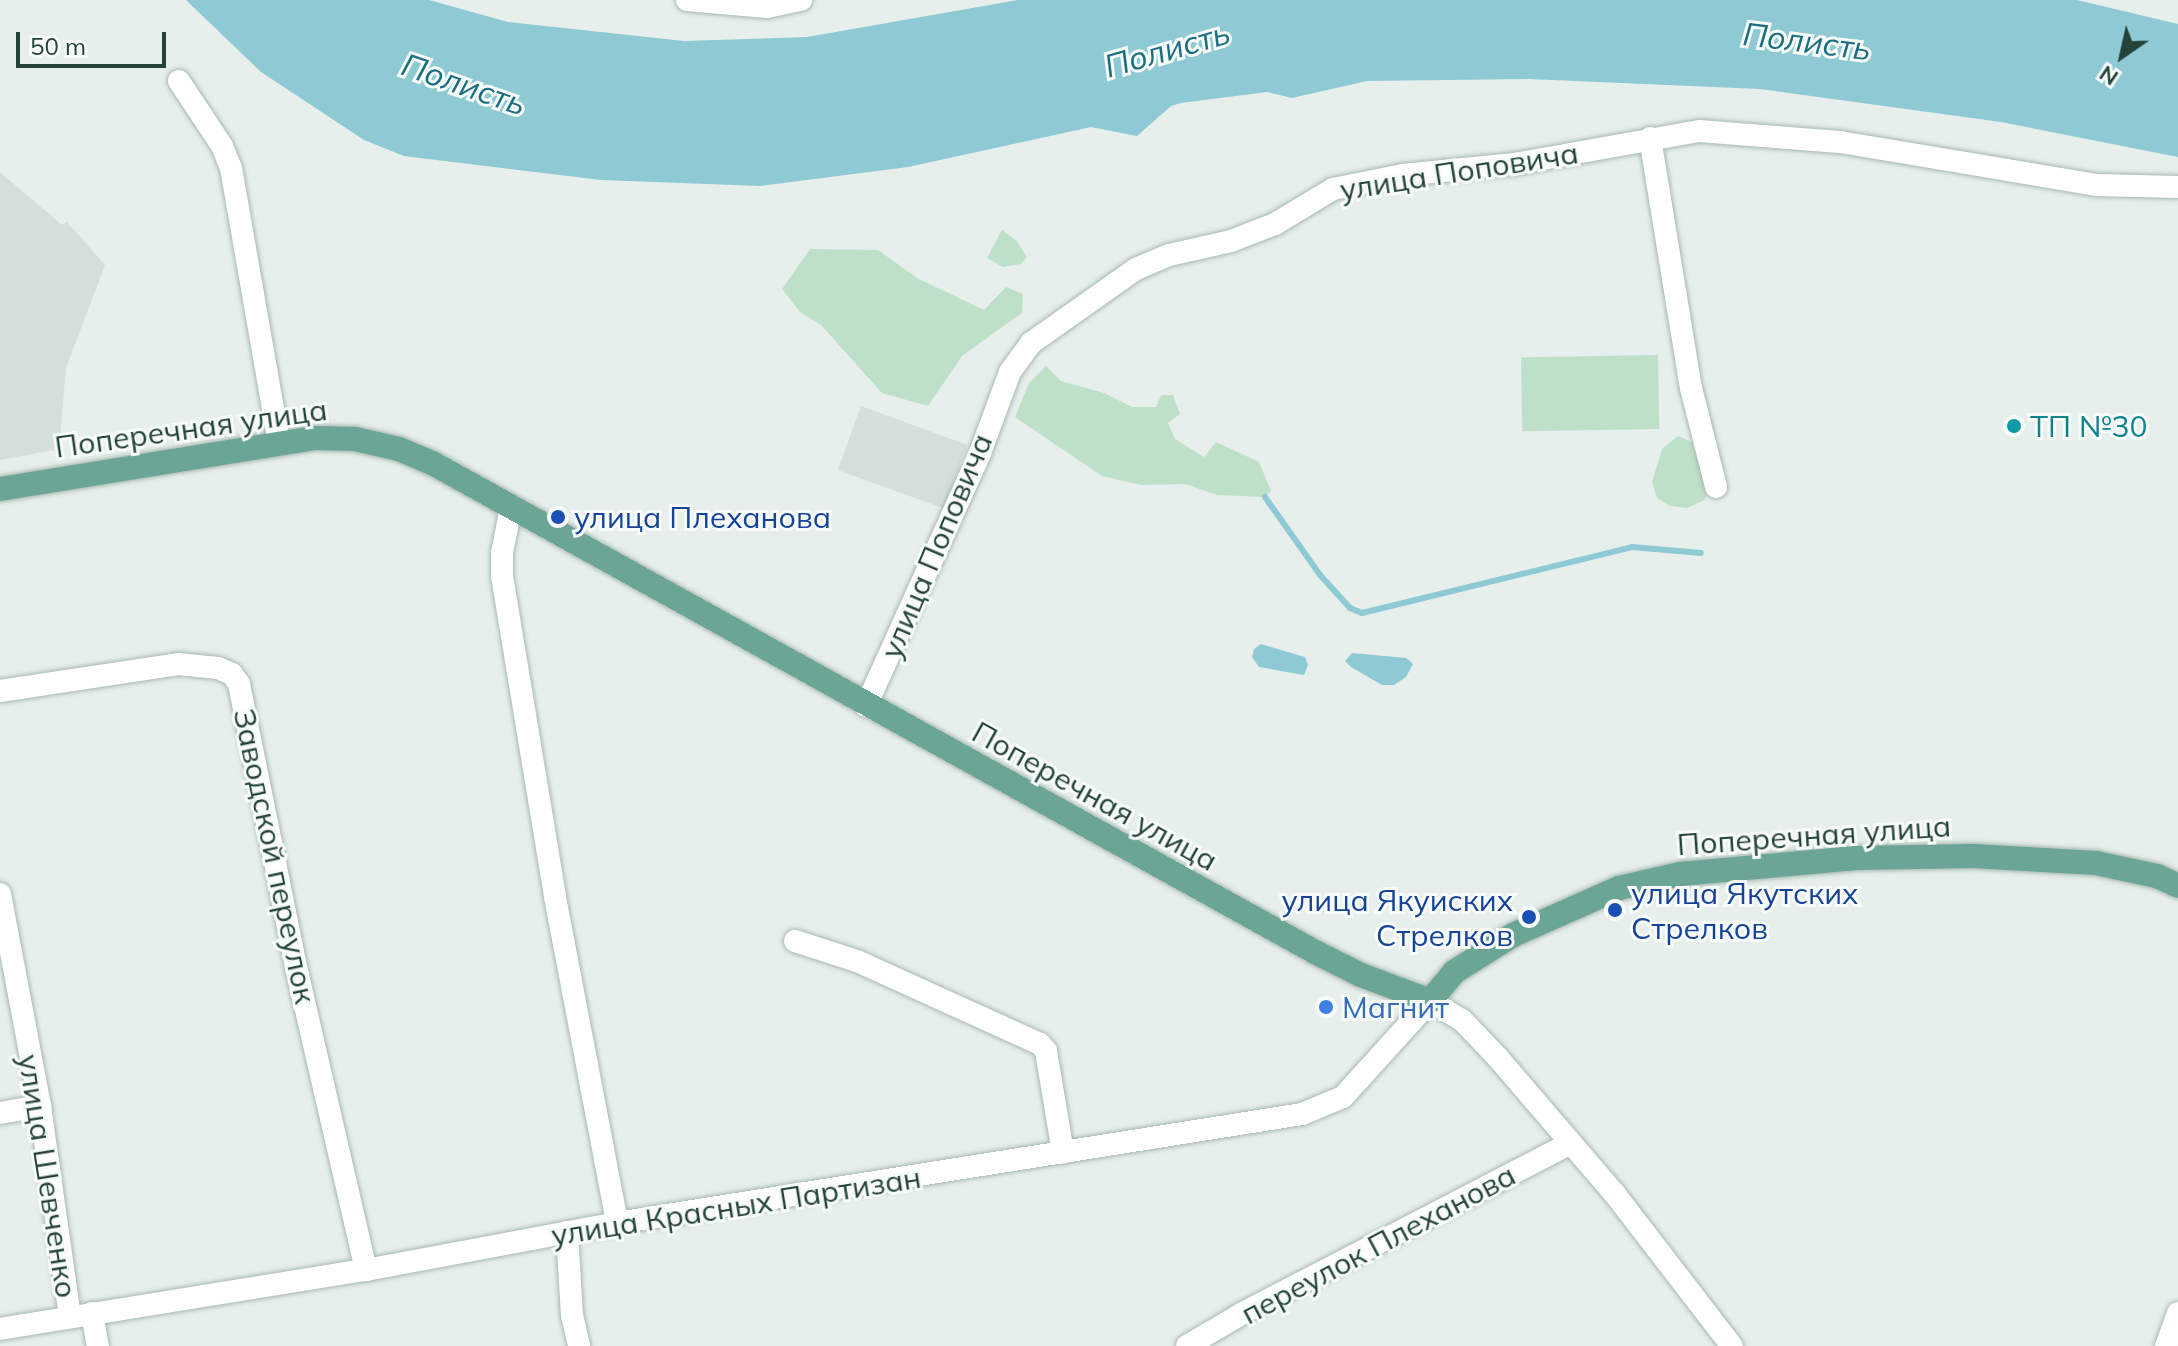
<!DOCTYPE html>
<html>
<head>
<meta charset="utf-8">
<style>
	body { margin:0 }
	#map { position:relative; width:2178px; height:1346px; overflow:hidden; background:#e6efeb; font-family:Mulish,sans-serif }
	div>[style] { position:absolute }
	.built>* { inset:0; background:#d4dfda; transform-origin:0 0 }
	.green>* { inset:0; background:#bfe0c8; transform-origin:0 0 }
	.water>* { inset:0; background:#8ec9d4 }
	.stream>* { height:6px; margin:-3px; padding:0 3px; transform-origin:3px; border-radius:3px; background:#8ec9d4 }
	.roads { filter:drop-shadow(0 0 2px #a8b8b2) drop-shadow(0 0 2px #a8b8b2) }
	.minor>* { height:22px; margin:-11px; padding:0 11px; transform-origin:11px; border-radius:11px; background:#fff }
	.major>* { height:24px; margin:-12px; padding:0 12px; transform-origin:12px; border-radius:12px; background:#6aa596 }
	.dots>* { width:22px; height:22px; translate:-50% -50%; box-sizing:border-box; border:4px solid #f7fbf9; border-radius:50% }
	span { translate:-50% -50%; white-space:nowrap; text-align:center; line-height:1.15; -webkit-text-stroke:6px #f7fbf9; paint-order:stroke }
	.street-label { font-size:30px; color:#24423a }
	.culture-label { font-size:30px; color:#0d838f }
	.left { translate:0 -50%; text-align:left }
	.transit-label { font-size:30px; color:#164399 }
	.right { translate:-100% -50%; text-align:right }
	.shop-label { font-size:30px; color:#366cbe }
	.water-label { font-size:32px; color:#1c6f80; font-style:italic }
	.north { position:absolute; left:2082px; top:16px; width:80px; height:80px; -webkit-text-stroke:6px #f7fbf9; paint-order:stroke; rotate:214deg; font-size:22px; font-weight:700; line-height:32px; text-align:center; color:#24423a }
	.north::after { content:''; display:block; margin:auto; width:28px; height:36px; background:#24423a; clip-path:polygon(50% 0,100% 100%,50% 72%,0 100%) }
	.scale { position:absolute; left:16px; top:32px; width:150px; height:36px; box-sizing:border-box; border:4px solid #24423a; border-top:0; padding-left:10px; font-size:24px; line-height:28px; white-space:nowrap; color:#24423a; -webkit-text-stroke:6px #f7fbf9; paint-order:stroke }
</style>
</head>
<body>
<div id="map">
	<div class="built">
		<div style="clip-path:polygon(0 172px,62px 225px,67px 222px,105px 265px,66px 368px,59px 449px,0 460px)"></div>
		<div style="left:861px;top:406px;width:113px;height:68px;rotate:20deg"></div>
	</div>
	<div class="green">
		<div style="clip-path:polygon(1002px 230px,1016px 240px,1027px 257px,1021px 264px,1003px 267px,987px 258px)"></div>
		<div style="clip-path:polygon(810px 249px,878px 250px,917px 278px,984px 310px,1006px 287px,1023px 294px,1022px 313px,962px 356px,928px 406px,882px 393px,821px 325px,800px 312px,782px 289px)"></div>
		<div style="left:1658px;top:355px;width:74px;height:137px;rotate:89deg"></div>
		<div style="clip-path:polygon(1046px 366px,1061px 381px,1104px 393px,1132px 407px,1156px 407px,1161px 395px,1173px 395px,1180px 414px,1168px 423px,1175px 439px,1204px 457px,1216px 442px,1259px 462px,1271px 491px,1265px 497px,1217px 495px,1185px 484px,1141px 485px,1102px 476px,1015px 417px,1029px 383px)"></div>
		<div style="clip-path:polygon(1678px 436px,1692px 442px,1708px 493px,1704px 500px,1687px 508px,1670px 506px,1657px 498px,1652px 482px,1662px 449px)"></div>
	</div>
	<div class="water">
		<div style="clip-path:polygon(186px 0,429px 0,508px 22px,684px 41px,807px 37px,1018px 0,2077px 0,2178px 24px,2178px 157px,2001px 122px,1760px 89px,1529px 79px,1367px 81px,1292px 98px,1267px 92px,1181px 103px,1171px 106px,1137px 136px,1091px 127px,908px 167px,760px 186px,601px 180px,404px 156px,364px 140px,261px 72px)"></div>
		<div style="clip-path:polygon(1261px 644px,1305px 657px,1308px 665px,1304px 675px,1259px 667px,1252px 657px,1254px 649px)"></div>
		<div style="clip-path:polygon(1352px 653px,1406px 658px,1413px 664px,1406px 677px,1394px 685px,1382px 685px,1351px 667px,1345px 661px)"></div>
	</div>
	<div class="stream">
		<div style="left:1265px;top:497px;width:95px;rotate:54.8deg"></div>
		<div style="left:1320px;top:575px;width:45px;rotate:47.7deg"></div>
		<div style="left:1350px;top:608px;width:13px;rotate:23deg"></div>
		<div style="left:1362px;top:613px;width:278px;rotate:-13.7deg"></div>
		<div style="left:1632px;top:547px;width:69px;rotate:5deg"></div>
	</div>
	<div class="roads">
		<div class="minor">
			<div style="left:687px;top:0;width:80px;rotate:5deg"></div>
			<div style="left:767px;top:7px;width:35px;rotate:-12deg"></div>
			<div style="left:179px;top:81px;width:78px;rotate:56.5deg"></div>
			<div style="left:222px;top:146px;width:24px;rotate:68deg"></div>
			<div style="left:231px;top:168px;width:278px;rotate:80.1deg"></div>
			<div style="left:1650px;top:138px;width:253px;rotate:80.7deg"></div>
			<div style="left:1691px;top:388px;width:102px;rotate:75.8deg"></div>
			<div style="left:511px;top:507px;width:47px;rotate:101.1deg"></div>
			<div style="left:502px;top:553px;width:23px;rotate:90deg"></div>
			<div style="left:502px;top:576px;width:325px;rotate:80.6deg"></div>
			<div style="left:555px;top:897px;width:332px;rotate:79.2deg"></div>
			<div style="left:0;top:691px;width:180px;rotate:-8.6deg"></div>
			<div style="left:178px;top:664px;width:40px;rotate:5.7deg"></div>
			<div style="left:218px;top:668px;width:15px;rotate:23deg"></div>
			<div style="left:232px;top:674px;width:12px;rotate:55deg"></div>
			<div style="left:239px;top:684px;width:293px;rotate:78.6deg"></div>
			<div style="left:297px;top:971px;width:307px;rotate:77deg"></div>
			<div style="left:866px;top:706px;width:277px;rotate:-65.7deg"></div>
			<div style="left:980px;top:453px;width:86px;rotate:-69.7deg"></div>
			<div style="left:1010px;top:372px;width:36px;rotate:-54deg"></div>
			<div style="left:1031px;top:343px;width:128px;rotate:-35.2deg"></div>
			<div style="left:1136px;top:269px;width:36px;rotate:-23deg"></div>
			<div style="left:1169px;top:255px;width:64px;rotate:-12.7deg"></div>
			<div style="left:1231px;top:241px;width:47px;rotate:-21.1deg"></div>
			<div style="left:1275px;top:224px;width:68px;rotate:-31.1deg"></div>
			<div style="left:1333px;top:189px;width:71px;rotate:-11.3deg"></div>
			<div style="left:1403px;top:175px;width:112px;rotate:-5.7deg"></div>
			<div style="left:1514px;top:164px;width:188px;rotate:-10.1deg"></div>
			<div style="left:1699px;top:131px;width:141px;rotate:4.5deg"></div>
			<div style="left:1840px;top:142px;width:261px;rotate:9.5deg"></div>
			<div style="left:2097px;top:185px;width:81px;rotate:1.4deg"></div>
			<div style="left:0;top:894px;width:216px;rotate:79.3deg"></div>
			<div style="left:40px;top:1106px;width:213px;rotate:81.9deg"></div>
			<div style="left:795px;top:941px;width:65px;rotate:17.9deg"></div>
			<div style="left:857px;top:961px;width:201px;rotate:24.4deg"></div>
			<div style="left:1040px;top:1044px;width:9px;rotate:49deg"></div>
			<div style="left:1046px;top:1051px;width:103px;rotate:80.5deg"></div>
			<div style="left:0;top:1113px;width:41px;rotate:-9.9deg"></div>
			<div style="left:567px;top:1232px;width:83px;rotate:86.6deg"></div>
			<div style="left:572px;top:1315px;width:32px;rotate:77deg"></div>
			<div style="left:92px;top:1313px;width:34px;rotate:80deg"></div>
			<div style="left:0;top:1329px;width:371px;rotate:-9.2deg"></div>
			<div style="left:366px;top:1270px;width:255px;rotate:-10.6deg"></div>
			<div style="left:617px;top:1223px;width:694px;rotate:-9.04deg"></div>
			<div style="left:1302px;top:1114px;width:44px;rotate:-22.5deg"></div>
			<div style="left:1343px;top:1097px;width:130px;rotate:-47.8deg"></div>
			<div style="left:1430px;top:1001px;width:37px;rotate:31deg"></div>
			<div style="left:1462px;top:1020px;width:54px;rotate:46.5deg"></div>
			<div style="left:1499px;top:1059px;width:177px;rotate:49.4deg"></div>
			<div style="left:1614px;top:1193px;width:193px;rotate:52.4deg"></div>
			<div style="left:1187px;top:1346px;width:65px;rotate:-30.5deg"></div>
			<div style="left:1243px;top:1313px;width:369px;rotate:-27.4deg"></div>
			<div style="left:2166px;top:1346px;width:35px;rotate:-70deg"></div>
		</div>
		<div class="major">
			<div style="left:0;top:489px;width:318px;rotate:-9.2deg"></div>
			<div style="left:314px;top:438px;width:41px;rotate:1.4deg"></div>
			<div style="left:355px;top:439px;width:45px;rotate:12.8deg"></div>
			<div style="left:399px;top:449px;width:38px;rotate:23deg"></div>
			<div style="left:434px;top:464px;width:1009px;rotate:28.98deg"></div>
			<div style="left:1317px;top:953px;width:49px;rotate:26.6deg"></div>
			<div style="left:1361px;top:975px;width:74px;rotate:20.6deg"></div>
			<div style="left:1430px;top:1001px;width:38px;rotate:-50deg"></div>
			<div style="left:1454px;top:972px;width:70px;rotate:-32.1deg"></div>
			<div style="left:1513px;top:935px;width:116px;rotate:-23.9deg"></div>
			<div style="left:1619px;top:888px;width:63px;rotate:-12.9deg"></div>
			<div style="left:1680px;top:874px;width:177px;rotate:-5.2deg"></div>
			<div style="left:1856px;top:858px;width:117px;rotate:-1deg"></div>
			<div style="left:1973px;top:856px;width:123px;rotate:3.3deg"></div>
			<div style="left:2096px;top:863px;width:62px;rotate:12deg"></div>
			<div style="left:2157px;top:876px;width:23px;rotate:25deg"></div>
		</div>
	</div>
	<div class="dots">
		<div style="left:2014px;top:426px;background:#0f9aa8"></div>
		<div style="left:558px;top:517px;background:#1a4fb4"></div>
		<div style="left:1615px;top:910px;background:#1a4fb4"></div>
		<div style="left:1529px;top:917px;background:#1a4fb4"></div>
		<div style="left:1326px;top:1007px;background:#3f7fe0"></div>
	</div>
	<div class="street-label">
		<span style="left:1459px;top:171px;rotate:-9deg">улица Поповича</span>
		<span style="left:191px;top:428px;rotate:-8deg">Поперечная улица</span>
		<span style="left:936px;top:546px;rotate:-67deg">улица Поповича</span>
		<span style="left:1095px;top:796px;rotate:29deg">Поперечная улица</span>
		<span style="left:1814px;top:835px;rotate:-4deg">Поперечная улица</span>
		<span style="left:275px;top:856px;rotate:78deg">Заводской переулок</span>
		<span style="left:48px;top:1176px;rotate:81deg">улица Шевченко</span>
		<span style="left:736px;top:1206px;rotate:-9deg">улица Красных Партизан</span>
		<span style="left:1378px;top:1244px;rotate:-28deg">переулок Плеханова</span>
	</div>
	<div class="culture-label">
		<span class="left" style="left:2030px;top:426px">ТП №30</span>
	</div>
	<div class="transit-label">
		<span class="left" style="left:574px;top:517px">улица Плеханова</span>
		<span class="left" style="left:1631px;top:910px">улица Якутских<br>Стрелков</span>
		<span class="right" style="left:1513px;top:917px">улица Якуиских<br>Стрелков</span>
	</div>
	<div class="shop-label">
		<span class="left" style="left:1342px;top:1007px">Магнит</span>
	</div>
	<div class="water-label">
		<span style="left:1807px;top:41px;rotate:7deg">Полисть</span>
		<span style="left:1167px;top:49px;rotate:-16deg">Полисть</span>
		<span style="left:464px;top:84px;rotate:19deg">Полисть</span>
	</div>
	<div class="north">N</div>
	<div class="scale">50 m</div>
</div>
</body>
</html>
